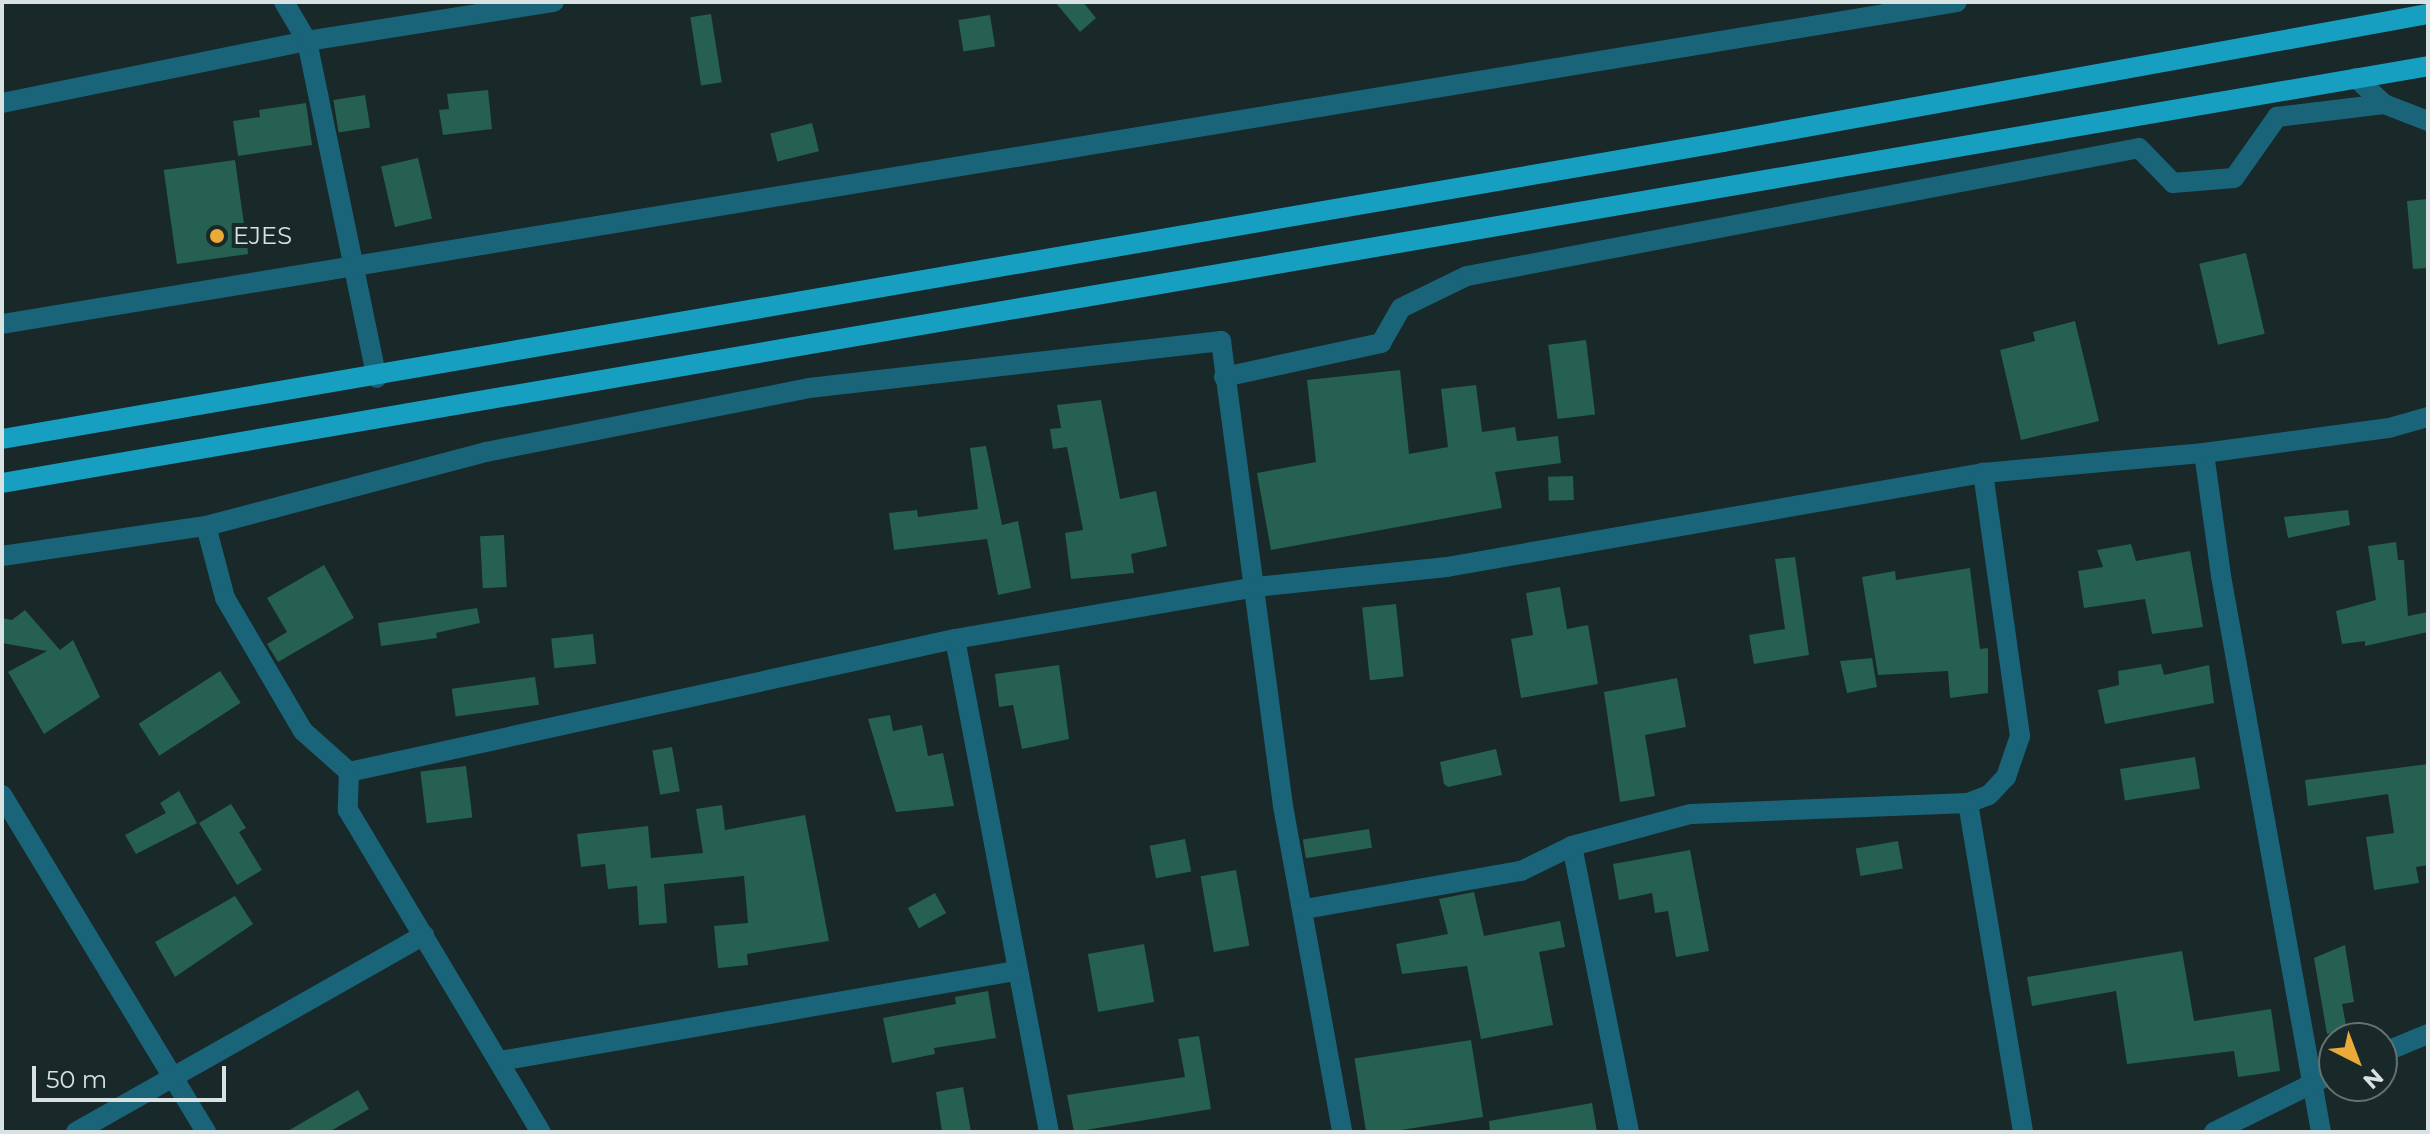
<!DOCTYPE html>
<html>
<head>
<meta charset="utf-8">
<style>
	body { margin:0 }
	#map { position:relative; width:2430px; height:1134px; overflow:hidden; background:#192828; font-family:Montserrat,sans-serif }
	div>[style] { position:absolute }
	.building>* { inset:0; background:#256051; transform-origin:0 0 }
	.minor>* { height:20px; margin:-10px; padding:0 10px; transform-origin:10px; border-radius:10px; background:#1a6479 }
	.major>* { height:20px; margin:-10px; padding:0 10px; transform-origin:10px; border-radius:10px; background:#179fc2 }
	.dots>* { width:22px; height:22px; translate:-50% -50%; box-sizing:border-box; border:4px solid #192828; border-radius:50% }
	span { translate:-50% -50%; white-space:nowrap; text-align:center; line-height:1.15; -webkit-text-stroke:8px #192828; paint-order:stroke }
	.poi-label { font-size:24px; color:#d8e2e2 }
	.left { translate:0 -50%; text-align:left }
	.frame { position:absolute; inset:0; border:4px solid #d8e2e2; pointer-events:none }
	.north { position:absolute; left:2318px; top:1022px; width:80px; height:80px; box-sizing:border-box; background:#192828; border:2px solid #657272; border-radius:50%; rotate:138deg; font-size:22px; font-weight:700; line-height:32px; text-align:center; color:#d8e2e2 }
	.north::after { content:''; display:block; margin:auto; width:28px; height:36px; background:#e9aa38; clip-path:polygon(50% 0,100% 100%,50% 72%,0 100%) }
	.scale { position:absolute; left:32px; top:1066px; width:194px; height:36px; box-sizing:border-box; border:4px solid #d8e2e2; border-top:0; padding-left:10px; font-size:24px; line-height:28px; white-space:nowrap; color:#d8e2e2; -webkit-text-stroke:6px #192828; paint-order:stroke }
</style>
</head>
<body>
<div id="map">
	<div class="building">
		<div style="clip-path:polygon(1055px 2px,1083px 2px,1096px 18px,1080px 32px)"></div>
		<div style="left:711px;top:14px;width:69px;height:21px;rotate:81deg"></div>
		<div style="left:990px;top:15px;width:32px;height:32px;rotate:81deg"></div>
		<div style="clip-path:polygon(488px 90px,492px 129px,443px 135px,439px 110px,449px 109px,447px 94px)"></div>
		<div style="left:365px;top:95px;width:33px;height:32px;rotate:81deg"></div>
		<div style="clip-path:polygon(306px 103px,312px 145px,238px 156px,233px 121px,260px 117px,259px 110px)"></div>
		<div style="left:812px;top:123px;width:29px;height:43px;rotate:76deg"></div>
		<div style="left:418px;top:158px;width:62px;height:38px;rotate:77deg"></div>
		<div style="left:235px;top:160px;width:95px;height:72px;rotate:82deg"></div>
		<div style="clip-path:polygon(2428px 199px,2428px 268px,2413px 269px,2407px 201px)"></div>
		<div style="left:2246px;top:253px;width:83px;height:48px;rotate:77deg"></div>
		<div style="clip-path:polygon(2075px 321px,2099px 421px,2021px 440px,2000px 350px,2035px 341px,2033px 332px)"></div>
		<div style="left:1586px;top:340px;width:75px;height:38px;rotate:83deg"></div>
		<div style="clip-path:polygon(1400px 370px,1409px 454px,1448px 447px,1441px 389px,1476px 385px,1482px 432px,1515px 427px,1517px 441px,1558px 436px,1561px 463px,1495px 472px,1502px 508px,1271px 550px,1257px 473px,1316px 462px,1307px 380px)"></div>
		<div style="clip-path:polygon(1101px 400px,1120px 499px,1156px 491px,1167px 546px,1131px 554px,1134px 573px,1071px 579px,1065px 533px,1083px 530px,1067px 447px,1053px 449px,1050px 429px,1061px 428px,1057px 405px)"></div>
		<div style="clip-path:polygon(986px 446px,1002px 525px,1018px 521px,1031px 588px,998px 595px,987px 539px,894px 550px,889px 513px,917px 510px,918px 517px,978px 509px,970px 448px)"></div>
		<div style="left:1573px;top:476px;width:24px;height:25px;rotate:88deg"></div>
		<div style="clip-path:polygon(2348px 510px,2350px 525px,2288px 538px,2284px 517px)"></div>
		<div style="left:504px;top:535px;width:52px;height:24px;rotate:87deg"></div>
		<div style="clip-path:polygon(2396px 542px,2398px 560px,2404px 560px,2408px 616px,2428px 612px,2428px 632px,2365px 646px,2365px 641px,2342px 644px,2336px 611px,2376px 600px,2368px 546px)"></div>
		<div style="clip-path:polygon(2131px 544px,2136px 561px,2190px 551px,2203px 627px,2152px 634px,2145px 599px,2084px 608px,2078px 571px,2103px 567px,2097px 550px)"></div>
		<div style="clip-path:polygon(1795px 557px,1809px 655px,1754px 664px,1749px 635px,1785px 629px,1775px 559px)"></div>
		<div style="clip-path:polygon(324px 565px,354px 618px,278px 662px,267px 644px,287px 632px,267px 598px)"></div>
		<div style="clip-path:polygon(1970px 568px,1980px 649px,1988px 648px,1988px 693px,1950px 698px,1948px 671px,1878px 675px,1862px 577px,1895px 571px,1896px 580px)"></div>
		<div style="clip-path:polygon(1560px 587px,1567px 629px,1588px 625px,1598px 684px,1521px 698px,1511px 639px,1533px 635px,1526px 593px)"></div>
		<div style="left:1396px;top:604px;width:73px;height:34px;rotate:84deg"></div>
		<div style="clip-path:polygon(477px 608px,480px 623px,436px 633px,437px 638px,381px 646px,378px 623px)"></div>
		<div style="clip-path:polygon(25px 610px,60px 650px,73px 640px,100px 697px,44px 734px,8px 672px,47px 651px,2px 643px,2px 618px,12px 620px)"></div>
		<div style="left:593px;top:634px;width:30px;height:42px;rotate:84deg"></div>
		<div style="clip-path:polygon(1872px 658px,1877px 687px,1847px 693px,1840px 661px)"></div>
		<div style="clip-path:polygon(2161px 664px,2164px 675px,2209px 665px,2214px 703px,2105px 724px,2098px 690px,2119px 685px,2118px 671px)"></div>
		<div style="clip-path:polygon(1059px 665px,1069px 739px,1022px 749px,1013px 705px,999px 707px,995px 674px)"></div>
		<div style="left:220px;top:671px;width:38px;height:97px;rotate:57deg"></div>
		<div style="left:535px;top:677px;width:28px;height:84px;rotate:82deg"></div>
		<div style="clip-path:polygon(1677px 678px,1686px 727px,1645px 735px,1655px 796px,1620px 802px,1604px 692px)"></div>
		<div style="clip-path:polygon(890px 715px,893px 731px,922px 725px,928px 756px,943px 753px,954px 806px,896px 812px,868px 719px)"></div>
		<div style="left:672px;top:747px;width:45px;height:20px;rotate:80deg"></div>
		<div style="clip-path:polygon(1496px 749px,1502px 775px,1448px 787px,1444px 784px,1440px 762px)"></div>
		<div style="left:2195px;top:757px;width:32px;height:76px;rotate:81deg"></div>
		<div style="clip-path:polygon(2428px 764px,2428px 865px,2416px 867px,2419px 883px,2374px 890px,2366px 837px,2394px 833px,2388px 794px,2308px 806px,2305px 780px)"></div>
		<div style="left:466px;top:766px;width:52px;height:46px;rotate:83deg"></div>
		<div style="clip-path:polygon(179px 791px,197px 823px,136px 854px,125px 835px,166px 813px,160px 803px)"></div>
		<div style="clip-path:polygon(231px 804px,246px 828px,239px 832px,262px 870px,237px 885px,199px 823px)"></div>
		<div style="clip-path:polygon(722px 805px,725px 830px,805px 815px,829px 941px,747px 954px,748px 965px,718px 968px,714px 926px,748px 923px,744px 876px,664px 884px,667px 923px,639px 925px,637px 886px,608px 889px,605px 864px,581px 867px,577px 834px,648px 826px,651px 858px,703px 853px,696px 809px)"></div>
		<div style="left:1369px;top:829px;width:19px;height:67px;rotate:81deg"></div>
		<div style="left:1185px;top:839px;width:33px;height:36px;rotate:79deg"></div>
		<div style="left:1898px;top:841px;width:28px;height:43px;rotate:80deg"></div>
		<div style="clip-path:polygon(1690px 850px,1709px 951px,1676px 957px,1668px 911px,1655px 913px,1652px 893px,1619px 900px,1613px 864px)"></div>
		<div style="left:1236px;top:870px;width:77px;height:36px;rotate:80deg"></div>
		<div style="clip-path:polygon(1474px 892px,1484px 936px,1560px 921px,1565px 947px,1539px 952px,1553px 1025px,1481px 1039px,1467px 966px,1402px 974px,1396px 944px,1448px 934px,1439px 899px)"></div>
		<div style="left:935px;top:893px;width:23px;height:31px;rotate:61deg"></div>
		<div style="clip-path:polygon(235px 896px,253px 924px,175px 977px,155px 942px)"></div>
		<div style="left:1144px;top:944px;width:59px;height:57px;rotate:80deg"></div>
		<div style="clip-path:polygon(2345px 945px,2354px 1002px,2342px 1004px,2347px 1030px,2327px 1034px,2314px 958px)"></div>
		<div style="clip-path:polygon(2182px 951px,2194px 1021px,2271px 1009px,2280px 1071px,2238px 1077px,2234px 1051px,2127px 1064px,2116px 991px,2032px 1006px,2027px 977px)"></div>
		<div style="clip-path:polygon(988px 991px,996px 1038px,934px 1048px,935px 1054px,892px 1063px,883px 1018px,956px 1004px,955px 997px)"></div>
		<div style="clip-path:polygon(1199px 1036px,1211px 1109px,1074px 1132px,1067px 1095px,1185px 1077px,1178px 1039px)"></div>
		<div style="left:1471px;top:1040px;width:78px;height:118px;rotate:81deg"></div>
		<div style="clip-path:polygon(963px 1087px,971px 1132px,942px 1132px,936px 1092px)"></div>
		<div style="clip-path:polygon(358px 1090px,369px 1109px,329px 1132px,286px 1132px)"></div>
		<div style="clip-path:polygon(1592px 1103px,1597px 1132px,1490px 1132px,1489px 1121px)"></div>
	</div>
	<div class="minor">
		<div style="left:284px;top:2px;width:45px;rotate:59.5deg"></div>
		<div style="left:307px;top:41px;width:344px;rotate:78.3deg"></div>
		<div style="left:2356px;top:78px;width:38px;rotate:43deg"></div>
		<div style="left:2384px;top:104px;width:47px;rotate:21.1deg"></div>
		<div style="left:2px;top:103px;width:311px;rotate:-11.5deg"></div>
		<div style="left:307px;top:41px;width:250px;rotate:-9deg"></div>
		<div style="left:2px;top:324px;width:1981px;rotate:-9.35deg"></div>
		<div style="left:1224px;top:377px;width:161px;rotate:-12.2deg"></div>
		<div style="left:1381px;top:343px;width:40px;rotate:-60.3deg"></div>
		<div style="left:1401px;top:308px;width:73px;rotate:-25.9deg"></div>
		<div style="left:1467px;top:276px;width:684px;rotate:-10.78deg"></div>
		<div style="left:2139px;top:148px;width:49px;rotate:45.8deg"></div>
		<div style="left:2173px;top:183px;width:61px;rotate:-4.7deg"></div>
		<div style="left:2234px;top:178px;width:75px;rotate:-54.8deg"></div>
		<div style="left:2277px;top:117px;width:108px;rotate:-6.9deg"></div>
		<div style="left:2204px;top:453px;width:124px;rotate:82.1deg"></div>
		<div style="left:2221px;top:576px;width:565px;rotate:79.8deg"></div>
		<div style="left:206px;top:526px;width:74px;rotate:75.2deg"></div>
		<div style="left:225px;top:598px;width:154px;rotate:59.6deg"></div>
		<div style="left:303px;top:731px;width:62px;rotate:41.7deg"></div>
		<div style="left:2px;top:556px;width:206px;rotate:-8.4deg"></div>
		<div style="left:206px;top:526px;width:290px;rotate:-14.8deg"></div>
		<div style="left:486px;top:452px;width:329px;rotate:-11.2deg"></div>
		<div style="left:809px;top:388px;width:415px;rotate:-6.5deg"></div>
		<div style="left:1221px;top:341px;width:469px;rotate:82.4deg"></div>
		<div style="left:1283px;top:806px;width:331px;rotate:79.7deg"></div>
		<div style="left:955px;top:639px;width:502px;rotate:79.21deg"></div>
		<div style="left:349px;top:772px;width:620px;rotate:-12.38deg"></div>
		<div style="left:955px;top:639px;width:305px;rotate:-9.8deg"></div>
		<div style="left:1256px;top:587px;width:192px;rotate:-6deg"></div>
		<div style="left:1447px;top:567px;width:544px;rotate:-9.95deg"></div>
		<div style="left:1983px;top:473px;width:222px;rotate:-5.2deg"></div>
		<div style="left:2204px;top:453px;width:187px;rotate:-7.7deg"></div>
		<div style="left:2389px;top:428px;width:41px;rotate:-15.8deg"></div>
		<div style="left:349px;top:772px;width:38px;rotate:92deg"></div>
		<div style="left:348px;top:810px;width:375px;rotate:59.1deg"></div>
		<div style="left:2px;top:795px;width:394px;rotate:58.8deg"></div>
		<div style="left:1968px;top:803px;width:334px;rotate:80.5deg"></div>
		<div style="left:1572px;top:846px;width:292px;rotate:78.7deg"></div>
		<div style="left:1305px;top:909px;width:219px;rotate:-10deg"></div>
		<div style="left:1521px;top:871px;width:57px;rotate:-26.1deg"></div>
		<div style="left:1572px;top:846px;width:123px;rotate:-15.1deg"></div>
		<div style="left:1691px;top:814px;width:277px;rotate:-2.3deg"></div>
		<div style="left:1968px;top:803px;width:22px;rotate:-21deg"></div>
		<div style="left:1989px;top:795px;width:25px;rotate:-47deg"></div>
		<div style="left:2006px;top:777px;width:43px;rotate:-71.1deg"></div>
		<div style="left:2020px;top:736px;width:266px;rotate:-98deg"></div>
		<div style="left:2382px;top:1053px;width:50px;rotate:-22.4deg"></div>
		<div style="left:500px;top:1061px;width:523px;rotate:-9.91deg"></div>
		<div style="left:76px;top:1132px;width:400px;rotate:-29.5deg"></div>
		<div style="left:2214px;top:1132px;width:134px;rotate:-26.2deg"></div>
	</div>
	<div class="major">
		<div style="left:2px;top:439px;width:1746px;rotate:-9.79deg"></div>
		<div style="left:1723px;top:142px;width:717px;rotate:-10.29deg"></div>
		<div style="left:2px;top:483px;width:2462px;rotate:-9.75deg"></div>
	</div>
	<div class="dots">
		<div style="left:217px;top:236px;background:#e9aa38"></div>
	</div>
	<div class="poi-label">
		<span class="left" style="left:233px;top:236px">EJES</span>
	</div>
	<div class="frame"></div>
	<div class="north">N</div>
	<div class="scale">50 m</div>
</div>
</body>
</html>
